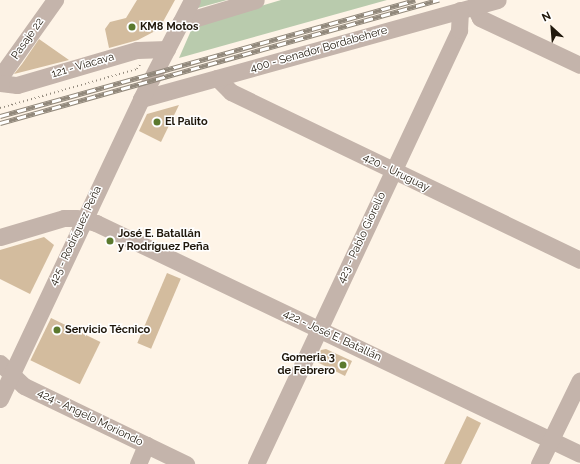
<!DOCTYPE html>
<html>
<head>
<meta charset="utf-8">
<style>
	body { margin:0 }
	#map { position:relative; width:580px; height:464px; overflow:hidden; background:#fef4e7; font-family:Raleway,sans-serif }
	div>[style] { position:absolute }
	.green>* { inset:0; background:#b9cbad }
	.building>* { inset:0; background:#d3bc9e; transform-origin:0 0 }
	.path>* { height:2px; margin-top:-1px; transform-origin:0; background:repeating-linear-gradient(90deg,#958c7f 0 1px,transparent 0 4px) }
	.minor>* { height:17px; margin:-8.5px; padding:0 8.5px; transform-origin:8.5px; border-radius:8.5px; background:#c4b4ab }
	.rail>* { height:4.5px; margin-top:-2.25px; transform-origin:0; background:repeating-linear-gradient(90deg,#fff 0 9px,#91887b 0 18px); box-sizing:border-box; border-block:1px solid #91887b }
	.dots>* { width:11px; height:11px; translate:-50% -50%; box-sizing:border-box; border:2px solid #fff; border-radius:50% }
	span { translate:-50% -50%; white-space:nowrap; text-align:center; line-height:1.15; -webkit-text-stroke:3px #fff; paint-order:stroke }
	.poi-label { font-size:11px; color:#20180c; font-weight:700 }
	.left { translate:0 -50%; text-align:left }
	.right { translate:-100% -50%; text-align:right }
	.street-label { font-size:11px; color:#20180c }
	.north { position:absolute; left:532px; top:8px; width:40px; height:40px; -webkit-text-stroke:3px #fff; paint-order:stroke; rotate:334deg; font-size:11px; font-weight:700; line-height:16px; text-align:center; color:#20180c }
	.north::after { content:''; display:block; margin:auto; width:14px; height:18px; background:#20180c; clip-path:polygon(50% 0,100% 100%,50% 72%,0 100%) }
</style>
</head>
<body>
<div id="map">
	<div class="green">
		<div style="clip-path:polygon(200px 0,227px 0,194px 9px)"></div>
		<div style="clip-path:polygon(281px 0,387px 0,179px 58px,193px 26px)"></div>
	</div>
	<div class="building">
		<div style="clip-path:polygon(137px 0,175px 0,159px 29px,138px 40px,109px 48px,105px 29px,110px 22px,126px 18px)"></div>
		<div style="clip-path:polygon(39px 39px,69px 60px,14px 74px,22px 64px)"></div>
		<div style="clip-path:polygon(179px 105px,161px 142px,139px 131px,147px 114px)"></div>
		<div style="clip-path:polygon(44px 237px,54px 245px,30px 294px,0 279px,0 250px)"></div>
		<div style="left:167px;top:273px;width:15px;height:76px;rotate:23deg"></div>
		<div style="left:51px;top:318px;width:55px;height:47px;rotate:26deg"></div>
		<div style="clip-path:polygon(326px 349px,352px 361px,345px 376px,315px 361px,321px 350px)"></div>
		<div style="clip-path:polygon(467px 416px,481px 423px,461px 464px,444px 464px)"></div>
	</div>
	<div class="path">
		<div style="left:0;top:108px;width:142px;rotate:-15.9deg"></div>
		<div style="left:137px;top:69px;width:7px;rotate:-56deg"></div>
	</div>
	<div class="minor">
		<div style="left:474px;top:6px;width:13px;rotate:63deg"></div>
		<div style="left:480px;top:18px;width:110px;rotate:25.2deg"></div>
		<div style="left:180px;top:23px;width:79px;rotate:-16.8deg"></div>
		<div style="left:0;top:77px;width:95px;rotate:-54.5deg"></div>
		<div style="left:217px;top:78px;width:20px;rotate:45deg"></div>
		<div style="left:231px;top:92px;width:387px;rotate:25.7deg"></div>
		<div style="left:0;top:83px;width:17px;rotate:7deg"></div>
		<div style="left:17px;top:85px;width:125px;rotate:-16.3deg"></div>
		<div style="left:137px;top:50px;width:30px;rotate:-2deg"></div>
		<div style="left:141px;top:99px;width:370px;rotate:-15.5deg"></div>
		<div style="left:0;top:237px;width:67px;rotate:-16.5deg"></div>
		<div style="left:64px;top:218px;width:12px"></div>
		<div style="left:76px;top:218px;width:21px;rotate:14deg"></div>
		<div style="left:96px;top:223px;width:536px;rotate:25.51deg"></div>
		<div style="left:0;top:363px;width:33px;rotate:44deg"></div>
		<div style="left:24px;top:386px;width:180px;rotate:25.7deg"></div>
		<div style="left:0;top:399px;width:331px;rotate:-64.8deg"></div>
		<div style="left:141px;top:99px;width:111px;rotate:-62.7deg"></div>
		<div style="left:138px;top:464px;width:21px;rotate:-67deg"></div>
		<div style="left:256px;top:464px;width:479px;rotate:-64.9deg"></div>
		<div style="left:459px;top:30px;width:20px;rotate:-87deg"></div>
		<div style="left:539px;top:464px;width:93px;rotate:-64deg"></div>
	</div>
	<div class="rail">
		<div style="left:0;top:116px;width:431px;rotate:-15.6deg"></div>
		<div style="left:0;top:123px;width:456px;rotate:-15.7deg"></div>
	</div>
	<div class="dots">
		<div style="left:132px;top:27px;background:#5b792e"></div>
		<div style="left:157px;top:122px;background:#5b792e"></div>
		<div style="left:110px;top:241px;background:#5b792e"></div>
		<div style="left:57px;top:330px;background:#5b792e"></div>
		<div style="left:343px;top:365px;background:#5b792e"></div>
	</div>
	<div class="poi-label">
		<span class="left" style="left:140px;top:27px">KM8 Motos</span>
		<span class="left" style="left:165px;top:122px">El Palito</span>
		<span class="left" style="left:118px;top:241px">José E. Batallán<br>y Rodríguez Peña</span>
		<span class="left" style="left:65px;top:330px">Servicio Técnico</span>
		<span class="right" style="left:335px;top:365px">Gomeria 3<br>de Febrero</span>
	</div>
	<div class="street-label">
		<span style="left:28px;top:39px;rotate:-55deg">Pasaje 22</span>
		<span style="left:319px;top:50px;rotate:-16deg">400 - Senador Bordabehere</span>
		<span style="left:83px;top:66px;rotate:-16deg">121 - Viacava</span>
		<span style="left:396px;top:173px;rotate:26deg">420 - Uruguay</span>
		<span style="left:76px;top:236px;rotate:-65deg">425 - Rodríguez Peña</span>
		<span style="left:362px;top:238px;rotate:-65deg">423 - Pablo Giorello</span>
		<span style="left:332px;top:336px;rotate:25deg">422 - José E. Batallán</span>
		<span style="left:90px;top:418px;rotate:26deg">424 - Angelo Moriondo</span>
	</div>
	<div class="north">N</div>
</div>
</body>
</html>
